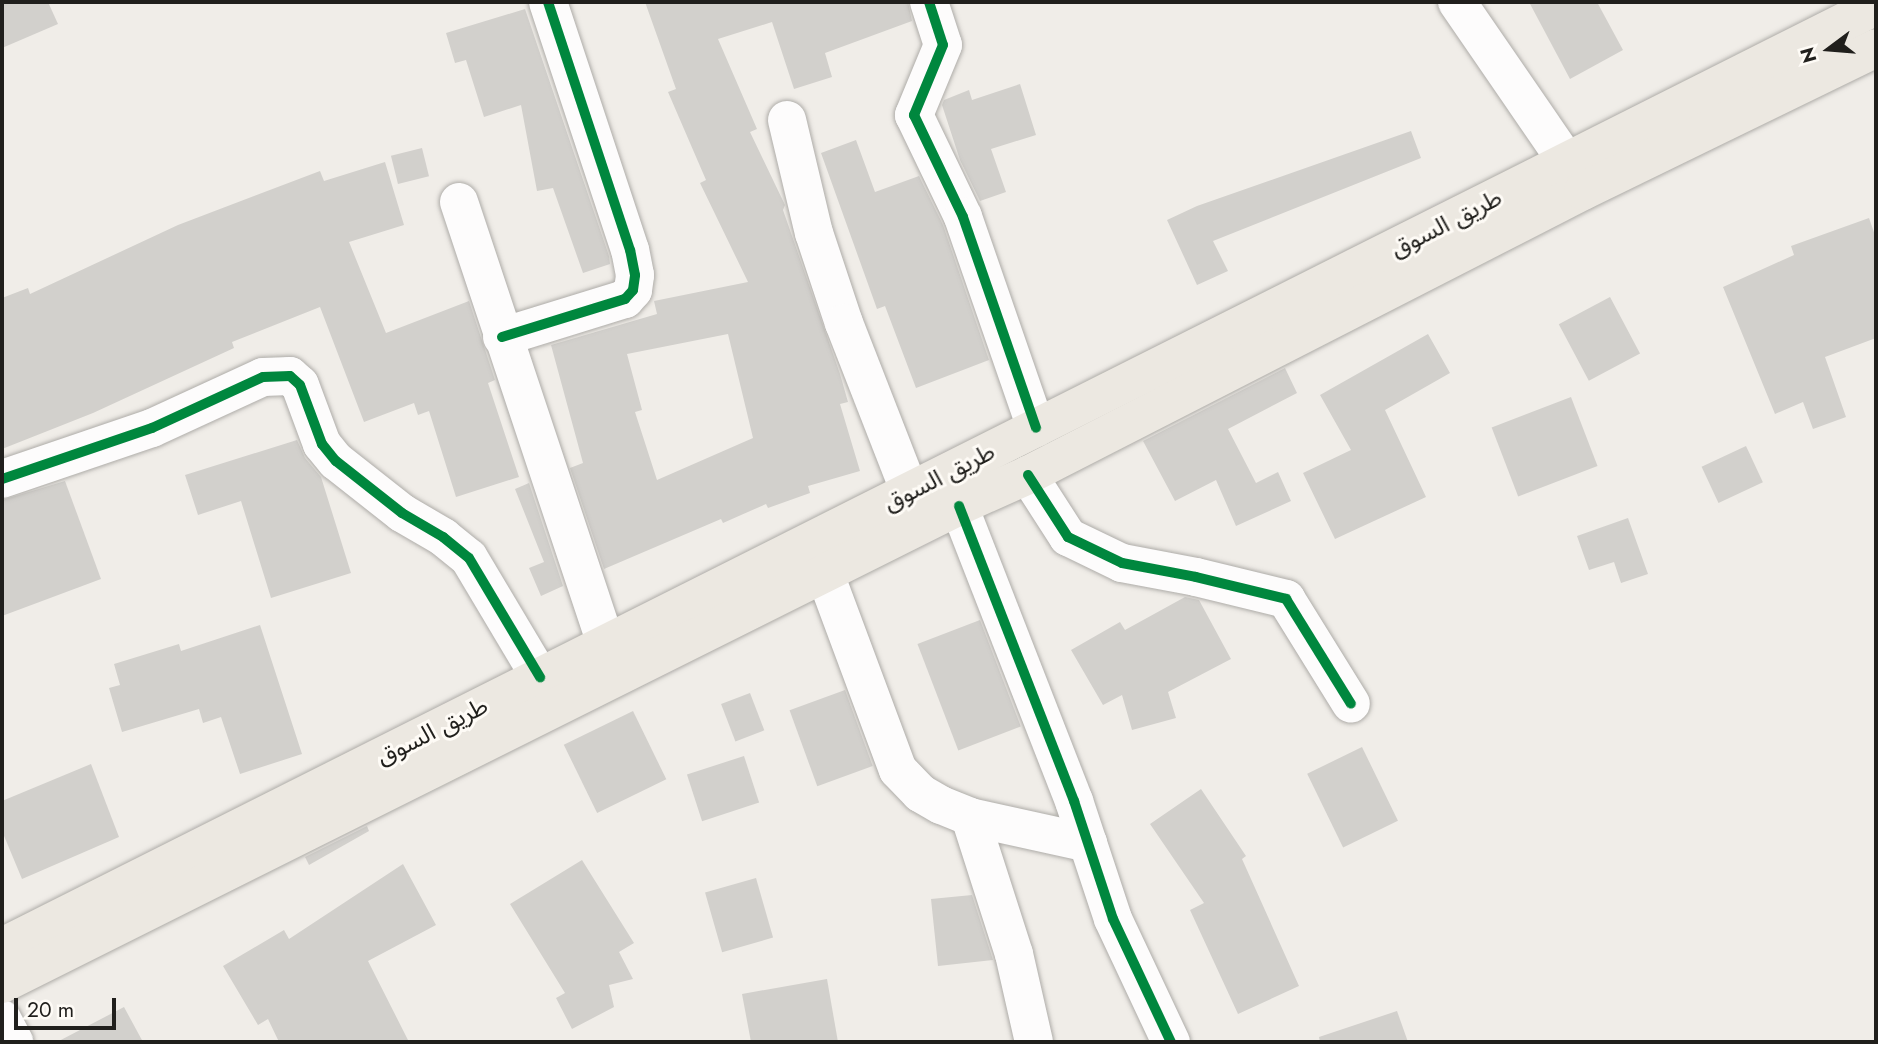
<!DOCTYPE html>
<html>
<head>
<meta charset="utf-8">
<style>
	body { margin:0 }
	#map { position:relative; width:1878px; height:1044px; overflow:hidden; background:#f0ede8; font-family:Jost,"Noto Sans Arabic",sans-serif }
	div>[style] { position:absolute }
	.building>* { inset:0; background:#d2d0cc; transform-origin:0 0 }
	.roads { filter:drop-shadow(0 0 2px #aeaca8) drop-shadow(0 0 2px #aeaca8) }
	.minor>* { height:38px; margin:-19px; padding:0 19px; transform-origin:19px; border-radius:19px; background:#fdfcfc }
	.primary>* { height:38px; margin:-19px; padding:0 19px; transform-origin:19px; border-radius:19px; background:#ece8e1 }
	.cycleway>* { height:10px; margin:-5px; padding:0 5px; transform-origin:5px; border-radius:5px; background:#00873e }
	span { translate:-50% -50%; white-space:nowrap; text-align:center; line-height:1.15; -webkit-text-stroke:6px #fefbf6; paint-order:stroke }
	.street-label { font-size:24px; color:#201f1c }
	.frame { position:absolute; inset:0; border:4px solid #201f1c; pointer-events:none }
	.north { position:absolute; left:1794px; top:14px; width:70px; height:70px; -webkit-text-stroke:5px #fefbf6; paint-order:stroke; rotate:254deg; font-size:19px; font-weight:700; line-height:28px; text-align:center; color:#201f1c }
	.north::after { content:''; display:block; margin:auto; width:24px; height:32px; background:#201f1c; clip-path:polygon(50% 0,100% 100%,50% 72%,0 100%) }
	.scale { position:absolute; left:14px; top:998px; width:102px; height:32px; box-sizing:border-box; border:4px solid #201f1c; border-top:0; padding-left:9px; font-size:21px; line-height:24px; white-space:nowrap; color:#201f1c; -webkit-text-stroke:5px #fefbf6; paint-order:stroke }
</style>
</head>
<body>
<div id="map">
	<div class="building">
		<div style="clip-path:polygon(2px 2px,48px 2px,58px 24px,2px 48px)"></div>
		<div style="clip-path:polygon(evenodd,645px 2px,908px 2px,912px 21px,825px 53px,832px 77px,794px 89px,772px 22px,718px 39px,757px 129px,750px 132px,785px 205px,783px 210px,840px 374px,848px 402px,840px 404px,860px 471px,808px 486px,810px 493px,768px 508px,766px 504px,723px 523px,721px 519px,604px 569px,570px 468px,583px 463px,551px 345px,657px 314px,654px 301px,748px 282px,700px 183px,706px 180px,668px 92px,676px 89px,645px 2px,728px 334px,753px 438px,657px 480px,635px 412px,642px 410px,627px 354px,728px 334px)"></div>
		<div style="clip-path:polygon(1529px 2px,1597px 2px,1623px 50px,1570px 79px)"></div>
		<div style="clip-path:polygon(525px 9px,609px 256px,610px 264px,583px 273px,553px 188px,537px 191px,521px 105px,484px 117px,466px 60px,455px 63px,446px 33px)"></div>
		<div style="clip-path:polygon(1020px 84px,1036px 135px,991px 149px,1006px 192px,980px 201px,960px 160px,942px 105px,944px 100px,969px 90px,972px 100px)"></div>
		<div style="clip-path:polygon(1411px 131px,1421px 158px,1213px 241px,1228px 271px,1197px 285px,1167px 220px,1197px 206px)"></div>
		<div style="clip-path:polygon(856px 140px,875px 192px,919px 176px,943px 225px,989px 360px,916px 388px,885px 306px,877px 309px,821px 153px)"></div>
		<div style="left:422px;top:148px;width:29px;height:32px;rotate:76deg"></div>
		<div style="clip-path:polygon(385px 162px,404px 225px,349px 242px,386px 333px,469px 301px,495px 380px,488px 383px,519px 477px,456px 497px,429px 411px,418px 415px,414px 403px,364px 422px,320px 307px,232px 342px,234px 348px,93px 413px,2px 449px,2px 298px,28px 288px,30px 294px,178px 225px,320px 171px,324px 181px)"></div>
		<div style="clip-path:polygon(1869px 218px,1876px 238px,1876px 338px,1825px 357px,1846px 417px,1813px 429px,1803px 402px,1775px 414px,1723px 287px,1794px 255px,1791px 246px)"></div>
		<div style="left:1610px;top:297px;width:64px;height:58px;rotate:62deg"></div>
		<div style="clip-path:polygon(1428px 334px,1450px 373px,1385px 410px,1426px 497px,1335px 539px,1303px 473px,1351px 450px,1320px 395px)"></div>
		<div style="clip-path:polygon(1285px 368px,1297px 393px,1228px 429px,1256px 483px,1278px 472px,1291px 501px,1236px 526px,1216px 480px,1175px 501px,1143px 441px)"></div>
		<div style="left:1571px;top:397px;width:74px;height:85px;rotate:69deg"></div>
		<div style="clip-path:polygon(297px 440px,305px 458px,321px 477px,351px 573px,271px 598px,241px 501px,198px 515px,185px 475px)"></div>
		<div style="left:1746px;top:446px;width:40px;height:49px;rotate:65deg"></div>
		<div style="clip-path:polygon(65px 481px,101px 579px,2px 616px,2px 500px)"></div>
		<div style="clip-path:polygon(529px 483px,563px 586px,541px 596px,529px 568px,544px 562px,515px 489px)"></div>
		<div style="clip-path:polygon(1628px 518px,1648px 574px,1621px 583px,1614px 562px,1589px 570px,1577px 536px)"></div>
		<div style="clip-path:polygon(1185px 597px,1199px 600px,1231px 659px,1168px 692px,1176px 718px,1132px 730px,1122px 695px,1103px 705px,1071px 650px,1120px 622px,1125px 630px)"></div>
		<div style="left:980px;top:620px;width:114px;height:67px;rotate:69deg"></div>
		<div style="clip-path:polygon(260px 625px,302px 754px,240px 774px,221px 717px,203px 723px,199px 709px,122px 732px,109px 688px,120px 685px,114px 664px,179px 644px,181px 651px)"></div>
		<div style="left:845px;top:690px;width:81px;height:59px;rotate:70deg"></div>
		<div style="left:750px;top:693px;width:40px;height:31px;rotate:69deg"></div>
		<div style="left:633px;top:711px;width:76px;height:77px;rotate:64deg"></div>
		<div style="left:1362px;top:747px;width:82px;height:61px;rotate:64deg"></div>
		<div style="left:744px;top:756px;width:49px;height:60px;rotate:72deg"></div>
		<div style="clip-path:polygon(91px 764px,119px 837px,22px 879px,2px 831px,2px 801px)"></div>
		<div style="clip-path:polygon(1201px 789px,1246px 856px,1242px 859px,1299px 986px,1238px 1014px,1190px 910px,1204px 903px,1150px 824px)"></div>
		<div style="clip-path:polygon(367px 826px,369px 831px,309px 865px,305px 857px)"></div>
		<div style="clip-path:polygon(582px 860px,634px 943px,619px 952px,633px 979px,609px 985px,614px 1007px,572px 1029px,556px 998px,565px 993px,510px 904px)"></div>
		<div style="clip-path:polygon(403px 864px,436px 925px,368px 961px,409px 1042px,279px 1042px,268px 1019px,258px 1025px,223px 966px,284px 930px,289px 939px)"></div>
		<div style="left:756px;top:878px;width:62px;height:53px;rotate:74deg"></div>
		<div style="clip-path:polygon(972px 895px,993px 960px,938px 966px,931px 899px)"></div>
		<div style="clip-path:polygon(827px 979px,838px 1042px,751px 1042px,742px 994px)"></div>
		<div style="clip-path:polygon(124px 1007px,143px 1042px,57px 1042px)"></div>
		<div style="clip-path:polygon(1397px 1011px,1408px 1042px,1320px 1042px,1319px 1037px)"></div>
	</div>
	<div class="roads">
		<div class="minor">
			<div style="left:929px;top:2px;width:45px;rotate:72deg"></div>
			<div style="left:943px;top:45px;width:76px;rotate:112.5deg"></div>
			<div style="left:914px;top:115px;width:113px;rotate:64.3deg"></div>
			<div style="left:963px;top:217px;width:223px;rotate:70.9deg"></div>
			<div style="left:1457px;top:2px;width:194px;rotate:55.5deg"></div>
			<div style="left:787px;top:120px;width:116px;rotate:76.6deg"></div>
			<div style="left:814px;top:233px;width:95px;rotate:71.6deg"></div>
			<div style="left:844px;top:323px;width:181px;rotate:68.7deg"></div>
			<div style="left:459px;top:202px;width:467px;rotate:71.6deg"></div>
			<div style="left:502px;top:337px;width:129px;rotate:-17.2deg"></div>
			<div style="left:625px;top:299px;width:12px;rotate:-48deg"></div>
			<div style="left:633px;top:290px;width:15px;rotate:-82deg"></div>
			<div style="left:635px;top:275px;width:25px;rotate:-101deg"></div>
			<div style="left:630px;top:250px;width:261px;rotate:-108.3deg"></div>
			<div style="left:1028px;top:475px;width:74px;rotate:57.2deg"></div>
			<div style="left:1068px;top:537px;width:60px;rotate:25.7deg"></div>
			<div style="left:1122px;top:563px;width:75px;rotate:10.7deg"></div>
			<div style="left:1196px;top:577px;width:93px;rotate:13.7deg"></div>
			<div style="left:1286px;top:599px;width:123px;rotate:58.2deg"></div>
			<div style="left:2px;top:479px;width:158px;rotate:-18.8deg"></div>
			<div style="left:152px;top:428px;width:122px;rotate:-24.7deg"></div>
			<div style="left:263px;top:377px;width:27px;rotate:-2deg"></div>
			<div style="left:290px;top:376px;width:13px;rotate:42deg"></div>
			<div style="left:300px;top:385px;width:63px;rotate:69.6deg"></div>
			<div style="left:322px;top:444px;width:22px;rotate:51deg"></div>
			<div style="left:336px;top:461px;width:84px;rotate:38.2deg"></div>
			<div style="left:402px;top:513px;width:48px;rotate:30.3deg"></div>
			<div style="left:443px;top:537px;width:33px;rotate:39deg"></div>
			<div style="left:469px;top:558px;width:139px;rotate:59.2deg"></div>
			<div style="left:959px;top:506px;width:317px;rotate:68.7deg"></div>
			<div style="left:1074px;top:801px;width:124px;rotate:71.7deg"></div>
			<div style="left:1113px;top:919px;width:136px;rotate:64.8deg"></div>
			<div style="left:825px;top:574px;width:209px;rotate:69.6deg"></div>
			<div style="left:898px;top:770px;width:32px;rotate:46deg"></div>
			<div style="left:920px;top:793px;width:24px;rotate:30deg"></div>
			<div style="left:941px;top:805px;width:31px;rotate:22deg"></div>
			<div style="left:970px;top:817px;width:121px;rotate:12.4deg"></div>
			<div style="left:970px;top:817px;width:144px;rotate:72.2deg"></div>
			<div style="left:1014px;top:954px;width:90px;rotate:77.2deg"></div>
			<div style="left:2px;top:1019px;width:26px;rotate:62deg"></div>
		</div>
		<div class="primary">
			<div style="left:2px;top:947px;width:2097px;rotate:-26.66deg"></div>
			<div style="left:2px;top:984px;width:1070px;rotate:-26.54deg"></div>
			<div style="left:959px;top:506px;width:76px;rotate:-24.2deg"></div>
			<div style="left:1028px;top:475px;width:623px;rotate:-27.1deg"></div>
			<div style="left:1583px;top:191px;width:326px;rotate:-26deg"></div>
		</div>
	</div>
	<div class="cycleway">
		<div style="left:929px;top:2px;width:45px;rotate:72deg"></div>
		<div style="left:943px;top:45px;width:76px;rotate:112.5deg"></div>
		<div style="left:914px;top:115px;width:113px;rotate:64.3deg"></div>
		<div style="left:963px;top:217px;width:223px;rotate:70.9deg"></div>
		<div style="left:502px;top:337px;width:129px;rotate:-17.2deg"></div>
		<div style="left:625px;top:299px;width:12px;rotate:-48deg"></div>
		<div style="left:633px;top:290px;width:15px;rotate:-82deg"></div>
		<div style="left:635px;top:275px;width:25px;rotate:-101deg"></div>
		<div style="left:630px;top:250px;width:261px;rotate:-108.3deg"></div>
		<div style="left:1028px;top:475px;width:74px;rotate:57.2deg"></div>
		<div style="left:1068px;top:537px;width:60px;rotate:25.7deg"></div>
		<div style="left:1122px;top:563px;width:75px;rotate:10.7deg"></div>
		<div style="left:1196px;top:577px;width:93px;rotate:13.7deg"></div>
		<div style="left:1286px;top:599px;width:123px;rotate:58.2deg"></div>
		<div style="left:2px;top:479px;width:158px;rotate:-18.8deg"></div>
		<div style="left:152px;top:428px;width:122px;rotate:-24.7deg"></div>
		<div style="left:263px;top:377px;width:27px;rotate:-2deg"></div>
		<div style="left:290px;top:376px;width:13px;rotate:42deg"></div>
		<div style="left:300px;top:385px;width:63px;rotate:69.6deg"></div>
		<div style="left:322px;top:444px;width:22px;rotate:51deg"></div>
		<div style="left:336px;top:461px;width:84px;rotate:38.2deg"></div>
		<div style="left:402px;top:513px;width:48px;rotate:30.3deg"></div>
		<div style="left:443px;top:537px;width:33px;rotate:39deg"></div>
		<div style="left:469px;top:558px;width:139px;rotate:59.2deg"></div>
		<div style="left:959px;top:506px;width:317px;rotate:68.7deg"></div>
		<div style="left:1074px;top:801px;width:124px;rotate:71.7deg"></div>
		<div style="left:1113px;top:919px;width:136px;rotate:64.8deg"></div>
	</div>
	<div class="street-label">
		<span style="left:1446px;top:223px;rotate:-27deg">طريق السوق</span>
		<span style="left:939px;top:477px;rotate:-27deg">طريق السوق</span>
		<span style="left:432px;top:731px;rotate:-27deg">طريق السوق</span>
	</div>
	<div class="frame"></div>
	<div class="north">N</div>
	<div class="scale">20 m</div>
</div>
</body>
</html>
